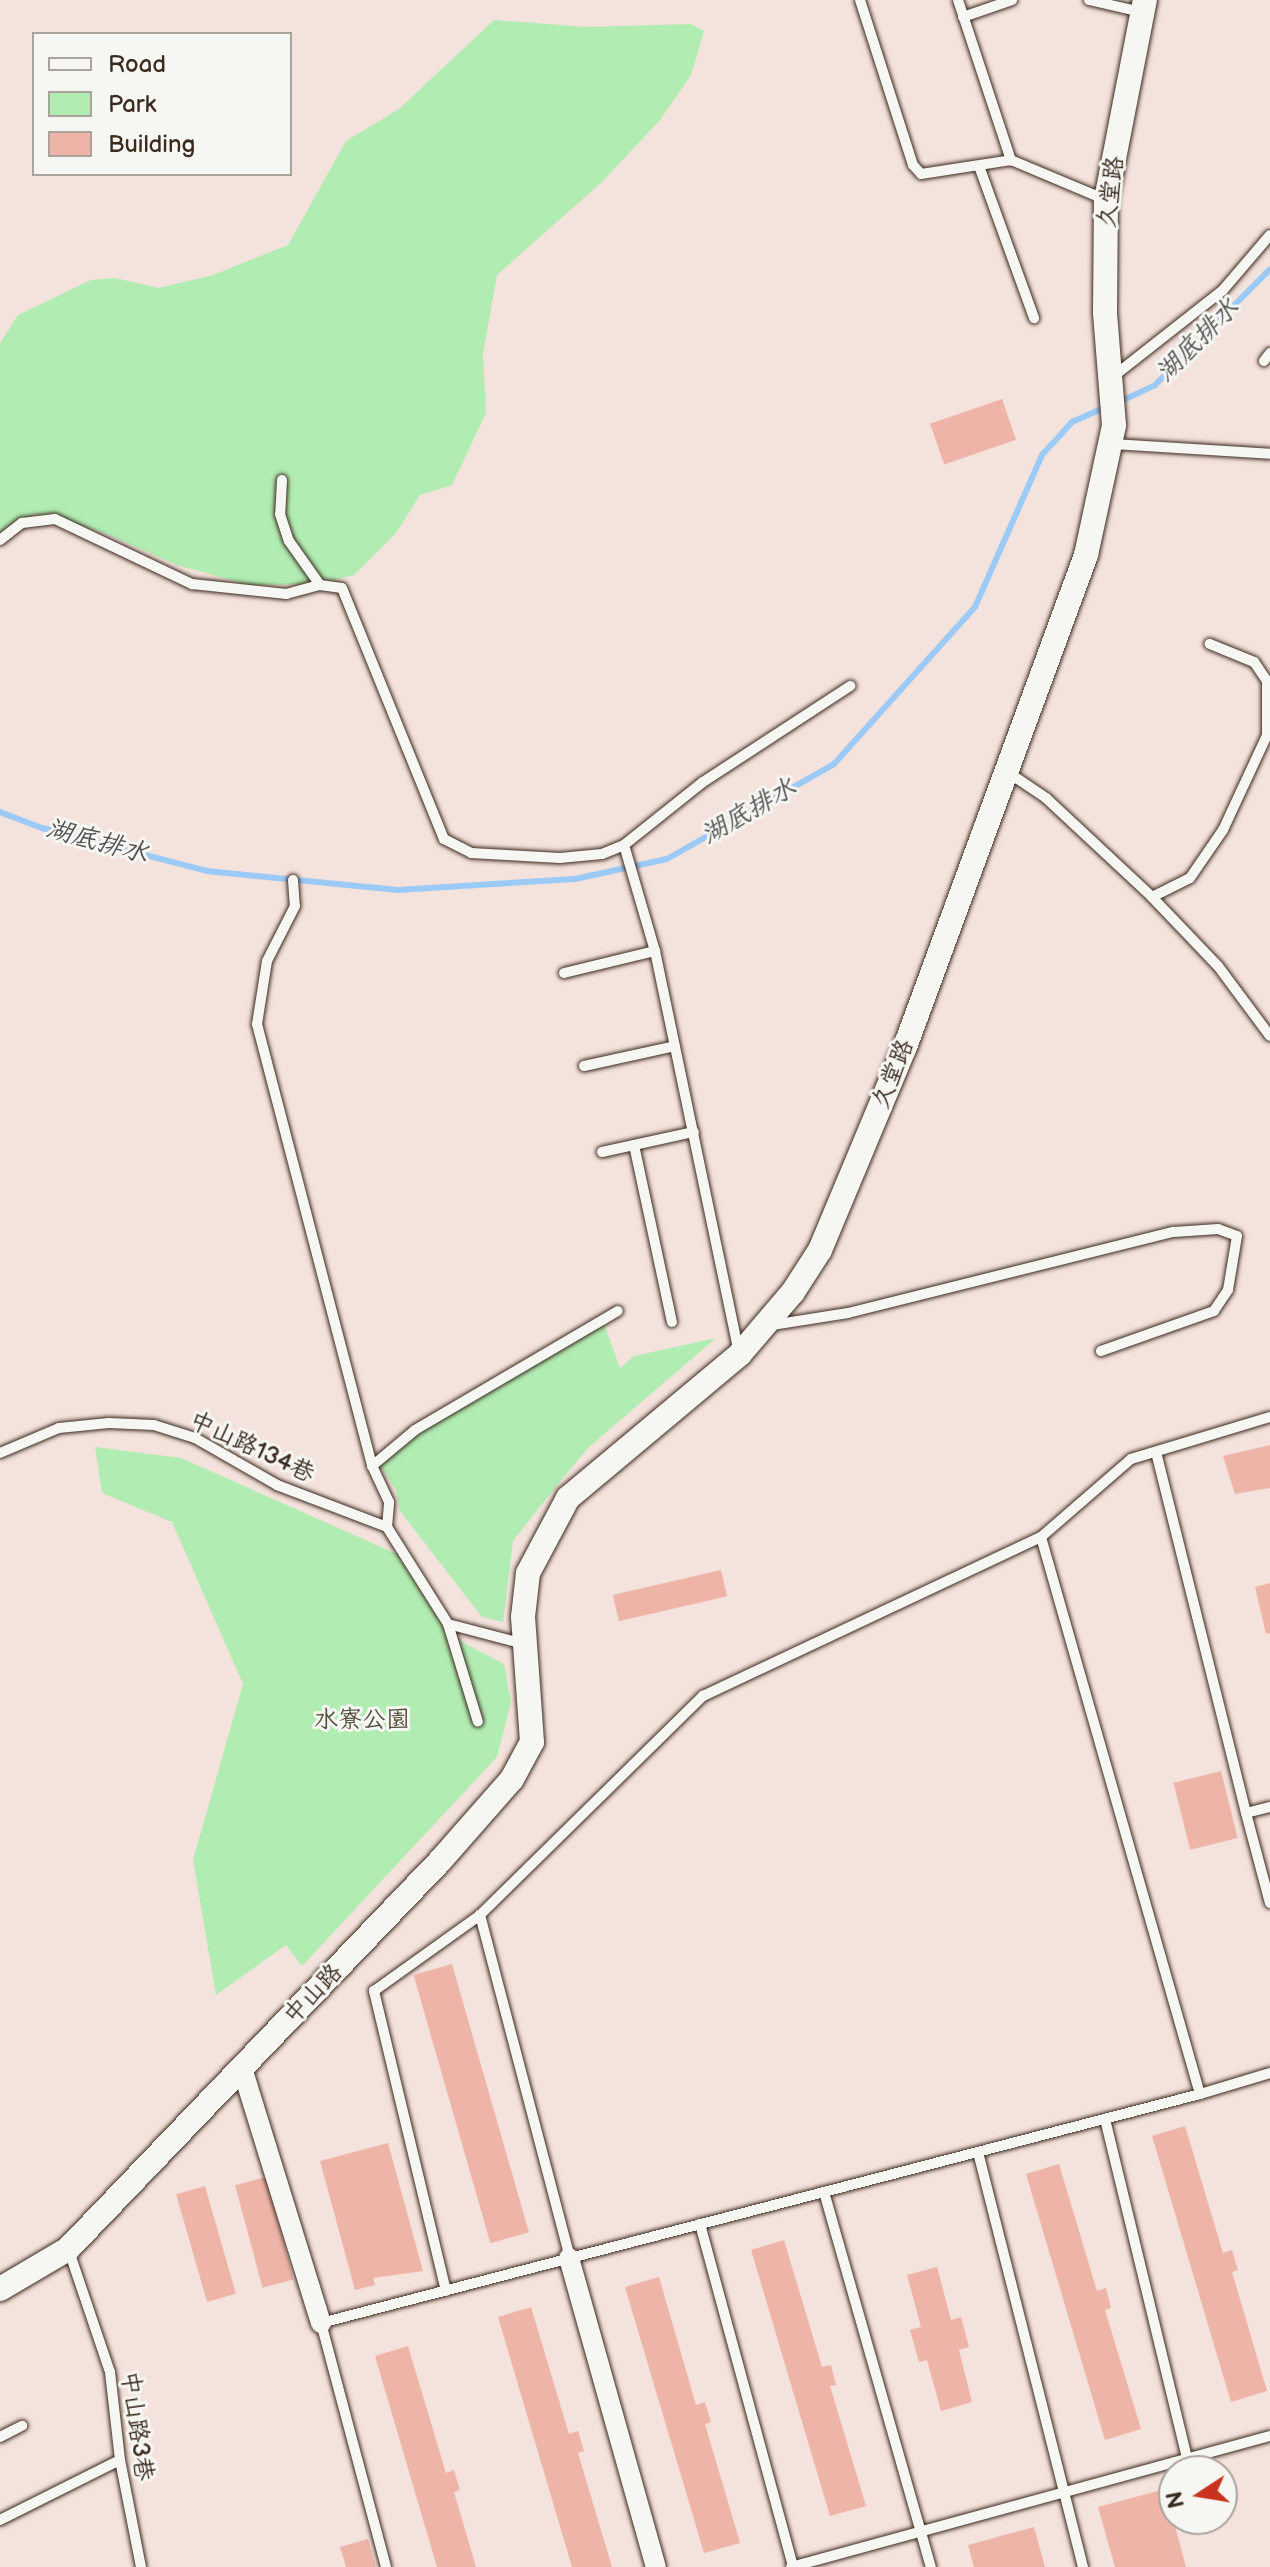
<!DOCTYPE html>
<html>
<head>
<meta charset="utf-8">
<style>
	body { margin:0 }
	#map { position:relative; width:1270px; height:2567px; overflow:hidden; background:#f4e2dc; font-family:"Balsamiq Sans","LXGW WenKai TC",sans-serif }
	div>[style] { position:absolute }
	.green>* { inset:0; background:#b1edb3 }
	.stream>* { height:6px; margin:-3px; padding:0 3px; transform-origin:3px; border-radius:3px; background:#9ccaf7 }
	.building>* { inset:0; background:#eeb4a8; transform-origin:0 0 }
	.roads { filter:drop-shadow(0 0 2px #3b2a1e) drop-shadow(0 0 2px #3b2a1e) }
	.service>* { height:10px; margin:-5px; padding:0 5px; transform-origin:5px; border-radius:5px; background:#f6f6f2 }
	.minor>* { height:20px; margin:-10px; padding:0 10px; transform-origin:10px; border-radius:10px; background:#f6f6f2 }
	.tertiary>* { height:24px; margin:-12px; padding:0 12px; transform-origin:12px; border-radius:12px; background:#f6f6f2 }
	span { translate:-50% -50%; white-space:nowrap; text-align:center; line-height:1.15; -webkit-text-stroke:6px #f6f6f2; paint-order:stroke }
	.street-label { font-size:24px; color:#3b2a1e }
	.park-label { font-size:24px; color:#53513c }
	.water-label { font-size:26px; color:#535254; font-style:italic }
	.legend { position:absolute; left:32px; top:32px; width:260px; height:144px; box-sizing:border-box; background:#f6f6f2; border:2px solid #aba49d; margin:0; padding:10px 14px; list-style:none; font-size:24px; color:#3b2a1e }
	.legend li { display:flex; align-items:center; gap:16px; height:40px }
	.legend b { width:40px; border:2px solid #aba49d }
	.north { position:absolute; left:1158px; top:2455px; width:80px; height:80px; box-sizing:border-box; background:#f6f6f2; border:2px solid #aba49d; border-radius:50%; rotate:258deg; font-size:22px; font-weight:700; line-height:32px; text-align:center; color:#3b2a1e }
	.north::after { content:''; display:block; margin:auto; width:28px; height:36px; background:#c8321e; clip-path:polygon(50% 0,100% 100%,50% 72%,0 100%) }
</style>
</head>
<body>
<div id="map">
	<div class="green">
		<div style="clip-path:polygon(494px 20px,587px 27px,691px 24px,704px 31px,691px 75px,660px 120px,602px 182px,497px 275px,483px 354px,486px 413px,452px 485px,420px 495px,396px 533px,354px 575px,319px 584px,249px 585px,177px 565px,102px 532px,34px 514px,0 533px,0 343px,18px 315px,91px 280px,115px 278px,159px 288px,213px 275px,288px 245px,346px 141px,399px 109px)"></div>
		<div style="clip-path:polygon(603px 1322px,620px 1368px,634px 1356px,716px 1338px,588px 1448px,558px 1484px,513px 1541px,503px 1622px,482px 1617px,400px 1511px,396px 1490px,379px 1464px,421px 1430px)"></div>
		<div style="clip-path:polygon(95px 1447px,181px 1458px,399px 1555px,462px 1642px,504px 1664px,511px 1702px,497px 1757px,302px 1966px,286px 1945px,216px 1995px,193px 1860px,243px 1684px,172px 1522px,102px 1493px)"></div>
	</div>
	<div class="stream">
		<div style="left:1119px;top:402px;width:40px;rotate:-25deg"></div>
		<div style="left:1155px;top:385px;width:163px;rotate:-45.2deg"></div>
		<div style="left:0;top:812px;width:45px;rotate:20.9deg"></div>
		<div style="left:42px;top:828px;width:171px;rotate:14.6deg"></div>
		<div style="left:207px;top:871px;width:192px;rotate:5.7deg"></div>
		<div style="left:398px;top:890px;width:177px;rotate:-3.6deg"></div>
		<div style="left:575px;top:879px;width:94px;rotate:-12.3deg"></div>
		<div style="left:667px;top:859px;width:192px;rotate:-29.6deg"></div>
		<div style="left:834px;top:764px;width:211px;rotate:-48.1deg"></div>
		<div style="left:975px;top:607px;width:166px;rotate:-66.2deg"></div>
		<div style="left:1042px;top:455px;width:45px;rotate:-47.7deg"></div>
		<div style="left:1072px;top:422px;width:39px;rotate:-24deg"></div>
	</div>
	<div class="building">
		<div style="left:1002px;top:399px;width:43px;height:76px;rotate:71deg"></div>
		<div style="clip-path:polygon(1270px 1445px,1270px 1488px,1235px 1494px,1223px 1456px)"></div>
		<div style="left:721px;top:1570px;width:27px;height:111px;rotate:77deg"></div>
		<div style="clip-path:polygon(1270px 1583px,1270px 1633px,1266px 1634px,1255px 1587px)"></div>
		<div style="left:1221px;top:1771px;width:69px;height:49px;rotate:76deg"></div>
		<div style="left:452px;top:1964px;width:279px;height:40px;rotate:74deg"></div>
		<div style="clip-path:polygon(1185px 2126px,1223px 2253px,1232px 2250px,1238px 2270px,1232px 2272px,1267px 2391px,1231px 2402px,1152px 2136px)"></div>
		<div style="clip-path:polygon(388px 2143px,423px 2271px,373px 2278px,375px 2285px,355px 2290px,320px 2161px)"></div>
		<div style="clip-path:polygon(1059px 2164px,1097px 2291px,1106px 2288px,1111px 2308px,1105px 2310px,1141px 2429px,1105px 2440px,1026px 2174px)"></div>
		<div style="left:266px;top:2177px;width:106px;height:32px;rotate:75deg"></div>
		<div style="left:205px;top:2186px;width:112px;height:30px;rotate:74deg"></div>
		<div style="clip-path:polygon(784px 2240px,822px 2367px,831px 2365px,836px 2385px,830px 2386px,866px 2506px,830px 2516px,751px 2250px)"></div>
		<div style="clip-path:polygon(937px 2267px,951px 2320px,961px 2317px,969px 2347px,959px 2350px,972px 2402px,941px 2411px,927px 2360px,919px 2362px,910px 2330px,921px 2327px,907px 2275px)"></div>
		<div style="clip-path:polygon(659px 2277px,696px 2405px,705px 2402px,711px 2422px,705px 2424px,740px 2543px,704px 2553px,625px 2287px)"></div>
		<div style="clip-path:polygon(531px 2307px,569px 2434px,578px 2431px,584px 2451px,578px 2453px,612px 2567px,572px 2567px,498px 2317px)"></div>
		<div style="clip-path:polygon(408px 2346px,446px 2473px,454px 2470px,460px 2490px,454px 2492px,476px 2567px,437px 2567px,375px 2356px)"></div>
		<div style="clip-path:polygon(1165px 2489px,1186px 2567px,1115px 2567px,1098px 2507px)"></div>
		<div style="clip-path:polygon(1034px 2527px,1045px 2567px,974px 2567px,968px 2545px)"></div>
		<div style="clip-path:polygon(368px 2539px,376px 2567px,346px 2567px,340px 2547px)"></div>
	</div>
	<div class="roads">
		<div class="service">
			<div style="left:860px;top:0;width:173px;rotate:72.2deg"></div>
			<div style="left:913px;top:165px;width:12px;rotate:48deg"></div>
			<div style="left:921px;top:174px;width:91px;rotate:-8.8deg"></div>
			<div style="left:1011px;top:160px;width:101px;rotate:22.8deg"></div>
			<div style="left:958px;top:0;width:169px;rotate:71.7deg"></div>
			<div style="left:1089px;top:0;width:53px;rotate:13deg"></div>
			<div style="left:963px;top:17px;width:52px;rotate:-19.1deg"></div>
			<div style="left:979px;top:166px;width:162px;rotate:70.1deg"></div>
			<div style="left:1264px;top:361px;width:10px;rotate:-53deg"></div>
			<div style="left:1110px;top:379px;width:144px;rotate:-38.2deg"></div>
			<div style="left:1223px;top:290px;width:72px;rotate:-49.5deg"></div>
			<div style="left:1113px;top:444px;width:157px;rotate:3.6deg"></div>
			<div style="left:282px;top:480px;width:34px;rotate:93deg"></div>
			<div style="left:280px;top:514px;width:28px;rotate:72deg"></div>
			<div style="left:289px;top:541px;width:54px;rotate:54.8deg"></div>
			<div style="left:0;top:540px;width:28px;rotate:-38deg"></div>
			<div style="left:22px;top:523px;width:33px;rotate:-7deg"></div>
			<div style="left:55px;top:519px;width:152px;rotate:25.4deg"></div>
			<div style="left:192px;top:584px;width:95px;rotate:6.1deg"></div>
			<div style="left:286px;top:594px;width:35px;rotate:-15deg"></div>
			<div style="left:320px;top:585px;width:22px;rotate:8deg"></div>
			<div style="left:342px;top:588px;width:271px;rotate:67.9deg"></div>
			<div style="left:444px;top:839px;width:30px;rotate:27deg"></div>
			<div style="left:471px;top:853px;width:89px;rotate:3.2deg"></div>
			<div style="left:560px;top:858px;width:42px;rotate:-5.4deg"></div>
			<div style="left:602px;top:854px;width:24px;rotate:-22deg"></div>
			<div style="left:624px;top:845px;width:101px;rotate:-38.6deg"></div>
			<div style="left:703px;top:782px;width:176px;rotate:-33.1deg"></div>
			<div style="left:1009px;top:773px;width:45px;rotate:34deg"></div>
			<div style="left:1046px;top:798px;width:145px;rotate:43deg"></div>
			<div style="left:1152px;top:897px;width:95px;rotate:46.3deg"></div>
			<div style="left:1218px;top:966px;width:87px;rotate:53.4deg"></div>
			<div style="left:624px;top:845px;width:110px;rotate:73.7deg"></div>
			<div style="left:655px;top:951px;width:410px;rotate:78.2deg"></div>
			<div style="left:293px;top:880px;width:26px;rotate:86deg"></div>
			<div style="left:295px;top:906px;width:62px;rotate:117deg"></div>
			<div style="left:267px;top:961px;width:64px;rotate:99deg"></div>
			<div style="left:257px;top:1024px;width:457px;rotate:75.4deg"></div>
			<div style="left:1152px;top:897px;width:42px;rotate:-26.6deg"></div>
			<div style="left:1190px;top:878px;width:58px;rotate:-55.5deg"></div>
			<div style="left:1223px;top:830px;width:105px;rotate:-65.1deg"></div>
			<div style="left:1267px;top:735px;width:54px;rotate:-90deg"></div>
			<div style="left:1267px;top:681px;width:23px;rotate:-124deg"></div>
			<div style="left:1254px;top:662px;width:48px;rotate:-157.8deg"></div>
			<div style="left:564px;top:973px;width:94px;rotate:-13.6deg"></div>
			<div style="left:584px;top:1066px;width:93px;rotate:-12.4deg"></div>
			<div style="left:634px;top:1145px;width:181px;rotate:77.9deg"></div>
			<div style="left:602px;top:1152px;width:94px;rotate:-12.3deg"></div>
			<div style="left:772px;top:1325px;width:77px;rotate:-9deg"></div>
			<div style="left:848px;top:1313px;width:336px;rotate:-14deg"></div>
			<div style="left:1174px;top:1232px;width:44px;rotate:-3.9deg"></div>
			<div style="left:1218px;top:1229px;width:20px;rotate:20deg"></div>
			<div style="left:1237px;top:1236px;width:55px;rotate:99.5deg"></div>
			<div style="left:1228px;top:1290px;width:25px;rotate:124deg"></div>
			<div style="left:1214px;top:1311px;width:120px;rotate:160.5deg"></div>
			<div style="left:1270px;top:1417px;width:145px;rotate:163.2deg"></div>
			<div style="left:1131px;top:1459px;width:119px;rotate:139.1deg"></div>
			<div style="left:1041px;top:1537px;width:579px;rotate:74.07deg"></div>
			<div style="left:1200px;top:2094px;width:73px;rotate:-16.7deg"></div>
			<div style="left:1156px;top:1452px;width:372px;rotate:76deg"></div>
			<div style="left:1246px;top:1813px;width:25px;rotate:-14deg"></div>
			<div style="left:0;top:1453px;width:64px;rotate:-23deg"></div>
			<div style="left:59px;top:1428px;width:50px;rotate:-5.7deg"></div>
			<div style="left:109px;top:1423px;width:45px;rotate:2.5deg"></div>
			<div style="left:154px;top:1425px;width:43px;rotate:17.6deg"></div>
			<div style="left:195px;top:1438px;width:95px;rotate:29.8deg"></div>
			<div style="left:277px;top:1485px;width:118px;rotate:20.9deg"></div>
			<div style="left:387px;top:1527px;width:115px;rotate:57.8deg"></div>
			<div style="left:448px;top:1624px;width:79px;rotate:14.7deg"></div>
			<div style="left:387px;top:1527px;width:25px;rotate:-85deg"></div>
			<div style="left:389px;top:1502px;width:40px;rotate:-115deg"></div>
			<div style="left:372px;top:1466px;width:56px;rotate:-39.9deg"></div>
			<div style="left:415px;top:1430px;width:235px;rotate:-30.4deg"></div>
			<div style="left:448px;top:1624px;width:102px;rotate:73deg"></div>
			<div style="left:1246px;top:1813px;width:93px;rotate:75.1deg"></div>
			<div style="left:1105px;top:2119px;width:349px;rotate:76.4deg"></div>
			<div style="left:978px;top:2152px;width:428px;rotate:75.8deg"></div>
			<div style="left:824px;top:2192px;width:390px;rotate:74.1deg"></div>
			<div style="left:700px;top:2224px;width:354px;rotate:74.8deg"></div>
			<div style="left:69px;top:2251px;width:128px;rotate:71.3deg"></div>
			<div style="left:110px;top:2372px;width:89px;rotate:83.5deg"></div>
			<div style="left:120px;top:2460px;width:109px;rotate:78.9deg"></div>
			<div style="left:570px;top:2258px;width:355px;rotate:-104.7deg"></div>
			<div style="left:480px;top:1915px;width:313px;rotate:-44.5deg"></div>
			<div style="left:703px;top:1696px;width:374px;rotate:-25.2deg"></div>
			<div style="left:446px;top:2291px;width:309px;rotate:-103.5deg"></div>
			<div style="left:374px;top:1991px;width:130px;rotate:-35.6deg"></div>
			<div style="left:0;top:2437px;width:25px;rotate:-27deg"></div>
			<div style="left:0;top:2520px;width:134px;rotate:-26.6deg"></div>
			<div style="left:386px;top:2567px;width:253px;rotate:-104.9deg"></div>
			<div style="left:321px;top:2323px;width:908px;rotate:-14.6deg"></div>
			<div style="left:791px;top:2567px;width:497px;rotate:-15.3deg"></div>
		</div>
		<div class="minor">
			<div style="left:242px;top:2068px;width:267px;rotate:72.8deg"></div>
			<div style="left:569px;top:2258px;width:321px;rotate:74.3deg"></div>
		</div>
		<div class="tertiary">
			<div style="left:0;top:2289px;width:79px;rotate:-30.5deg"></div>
			<div style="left:68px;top:2249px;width:538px;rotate:-46.21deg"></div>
			<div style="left:440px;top:1861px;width:109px;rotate:-48.7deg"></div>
			<div style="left:512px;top:1779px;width:42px;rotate:-61.6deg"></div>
			<div style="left:532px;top:1742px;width:125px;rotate:-94.1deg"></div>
			<div style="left:523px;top:1617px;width:44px;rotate:-83.5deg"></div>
			<div style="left:528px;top:1573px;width:85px;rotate:-61.9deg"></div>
			<div style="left:568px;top:1498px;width:224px;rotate:-39.9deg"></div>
			<div style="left:740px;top:1354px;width:82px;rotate:-49.5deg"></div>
			<div style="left:793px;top:1292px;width:50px;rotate:-57.3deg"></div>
			<div style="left:820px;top:1250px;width:220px;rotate:-67.3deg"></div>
			<div style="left:905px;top:1047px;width:524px;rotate:-69.8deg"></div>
			<div style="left:1086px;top:555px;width:133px;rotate:-77.8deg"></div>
			<div style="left:1114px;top:425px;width:113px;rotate:-94.6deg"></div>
			<div style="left:1105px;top:312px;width:112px;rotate:-89.5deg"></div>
			<div style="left:1106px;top:200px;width:204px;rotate:-79deg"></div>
		</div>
	</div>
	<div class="street-label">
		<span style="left:1111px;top:192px;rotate:-83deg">久堂路</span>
		<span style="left:893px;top:1074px;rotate:-68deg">久堂路</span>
		<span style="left:252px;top:1447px;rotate:25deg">中山路134巷</span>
		<span style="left:313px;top:1994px;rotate:-46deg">中山路</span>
		<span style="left:137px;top:2426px;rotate:82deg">中山路3巷</span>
	</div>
	<div class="park-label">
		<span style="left:362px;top:1720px">水寮公園</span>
	</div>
	<div class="water-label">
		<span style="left:1198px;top:341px;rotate:-45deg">湖底排水</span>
		<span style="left:749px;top:812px;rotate:-30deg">湖底排水</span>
		<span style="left:97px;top:842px;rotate:15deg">湖底排水</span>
	</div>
	<ul class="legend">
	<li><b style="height:10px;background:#f6f6f2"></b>Road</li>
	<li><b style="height:22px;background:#b1edb3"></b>Park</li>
	<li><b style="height:22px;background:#eeb4a8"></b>Building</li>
	</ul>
	<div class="north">N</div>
</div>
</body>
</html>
